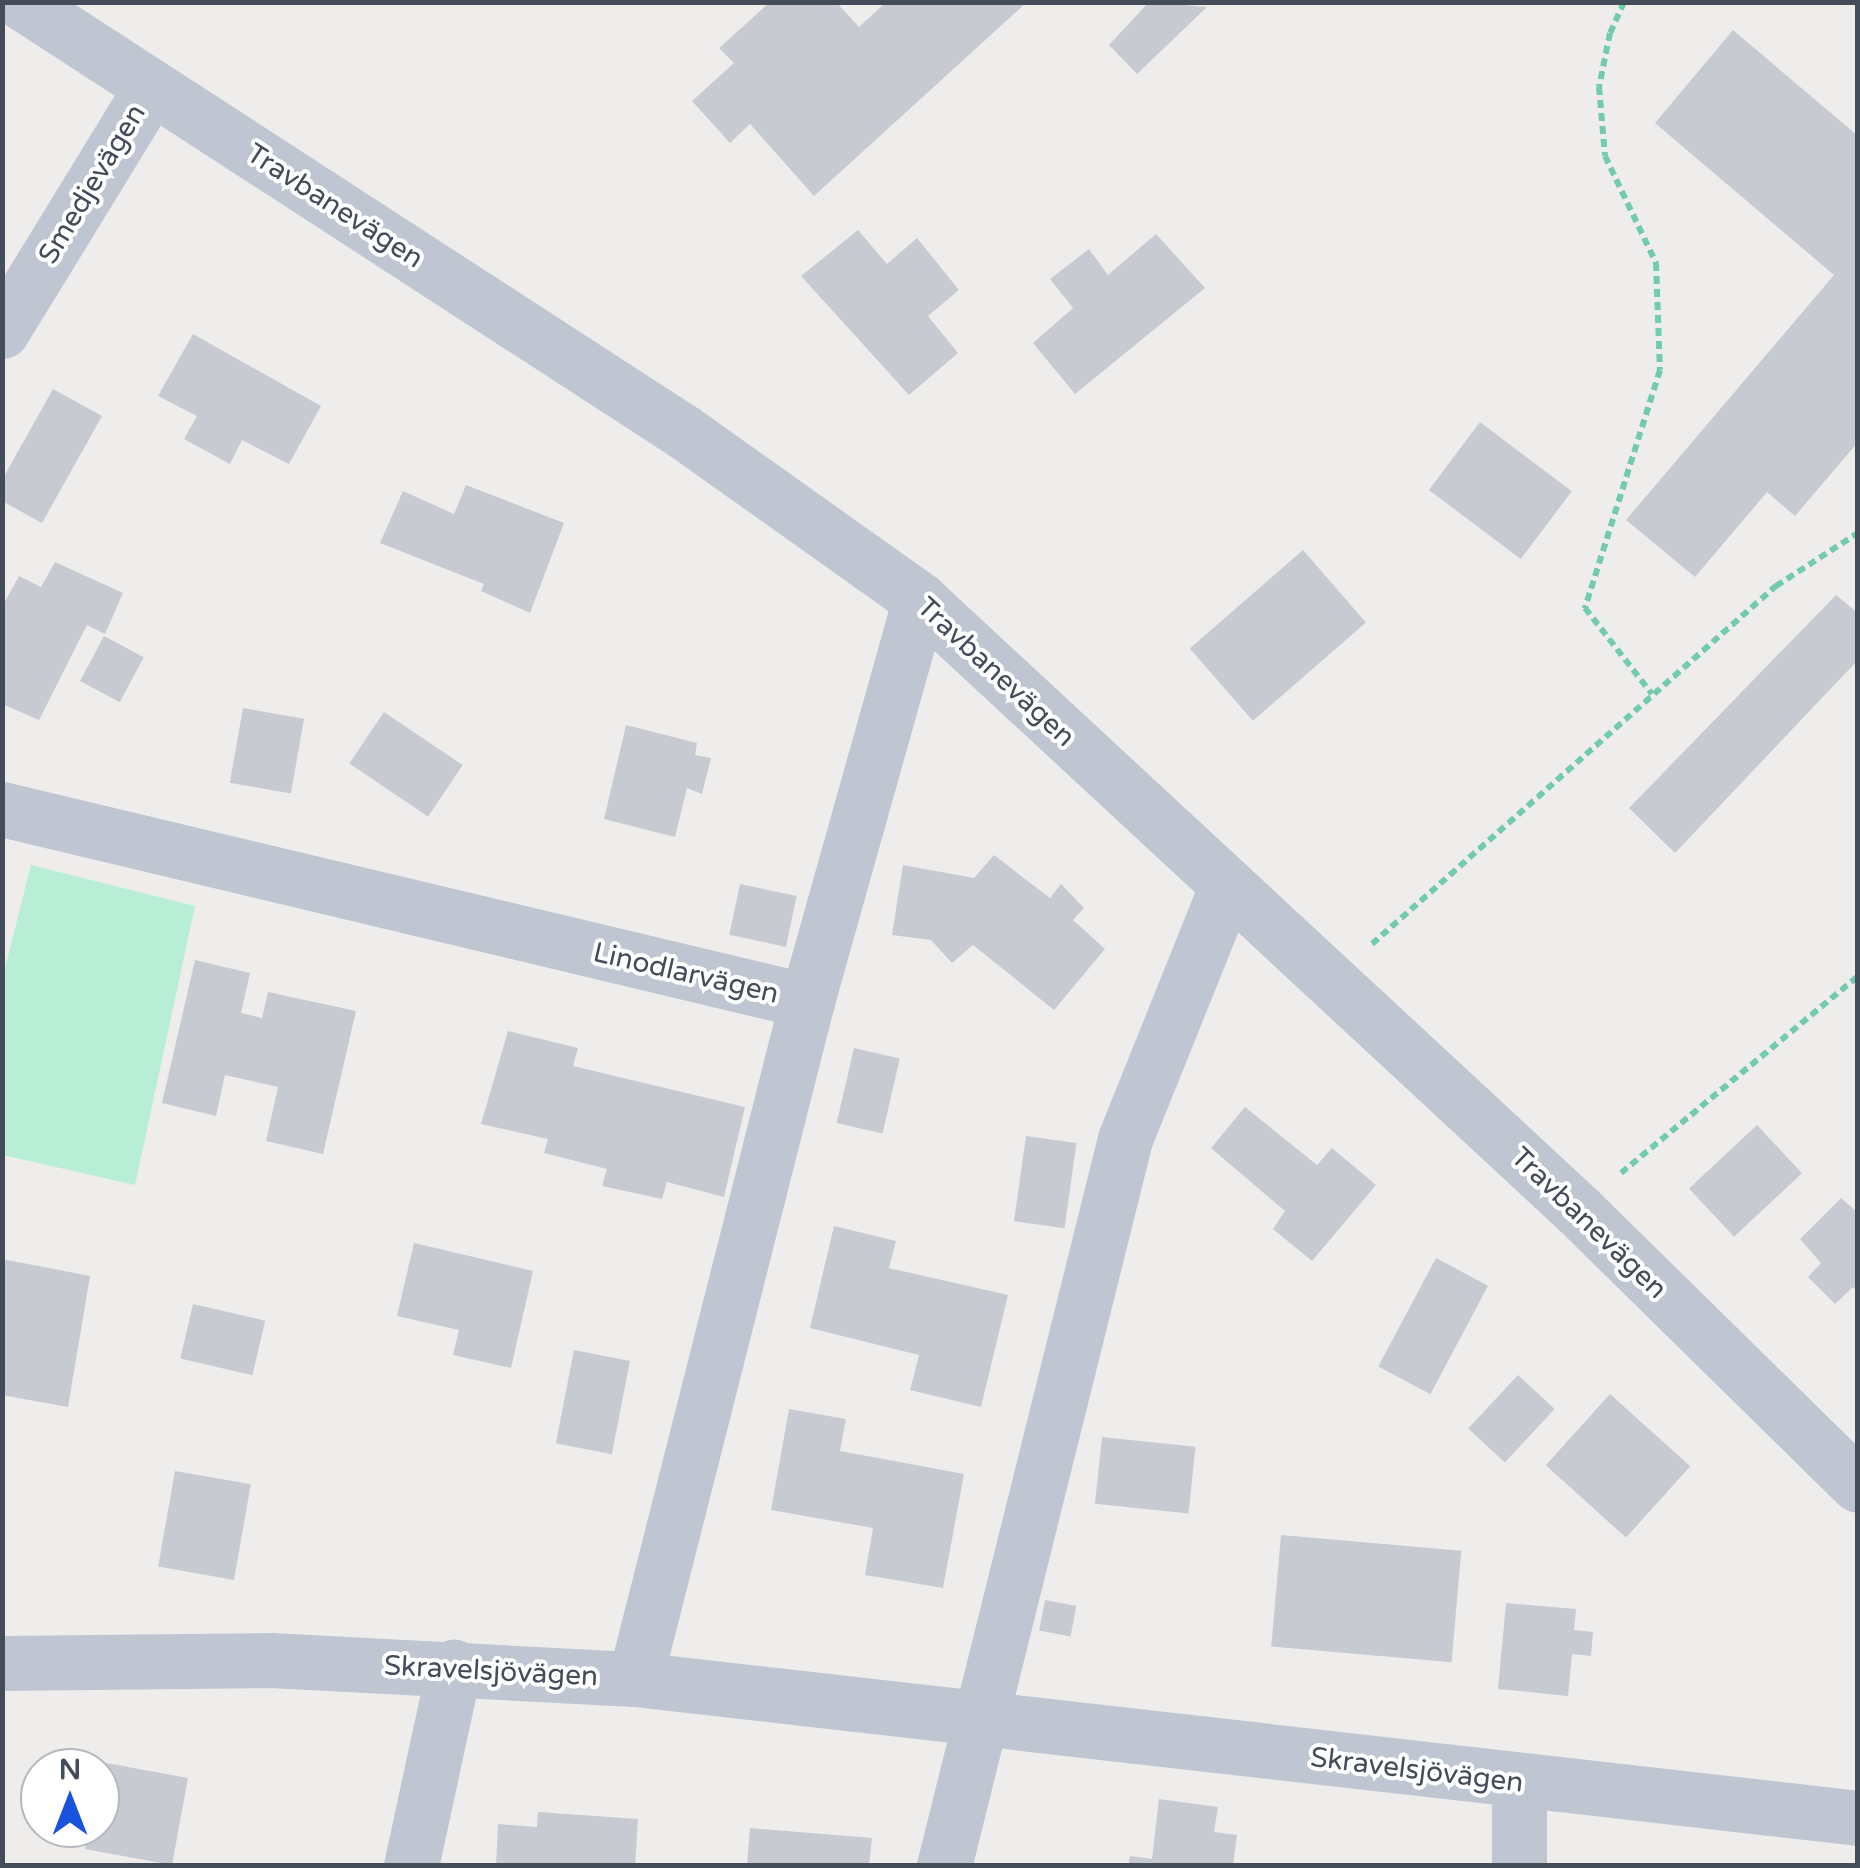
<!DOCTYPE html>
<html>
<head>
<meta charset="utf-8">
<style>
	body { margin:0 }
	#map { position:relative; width:1860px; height:1868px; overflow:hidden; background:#efecec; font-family:"Varela Round",sans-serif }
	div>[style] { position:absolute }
	.green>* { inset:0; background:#b8eed5 }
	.building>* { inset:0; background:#c8cad2; transform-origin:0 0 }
	.path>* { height:6px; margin-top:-3px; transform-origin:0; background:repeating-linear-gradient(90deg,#71cbac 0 8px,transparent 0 13px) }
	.minor>* { height:55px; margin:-27.5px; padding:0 27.5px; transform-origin:27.5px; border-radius:27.5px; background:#bfc6d2 }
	span { translate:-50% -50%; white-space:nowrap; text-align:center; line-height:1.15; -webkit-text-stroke:8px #fff; paint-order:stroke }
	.street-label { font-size:28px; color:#444c59 }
	.frame { position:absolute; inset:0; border:5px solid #444c59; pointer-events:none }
	.north { position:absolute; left:20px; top:1748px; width:100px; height:100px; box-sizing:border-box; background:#fff; border:2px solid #b4b7bd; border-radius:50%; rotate:0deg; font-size:28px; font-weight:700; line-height:40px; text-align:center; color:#444c59 }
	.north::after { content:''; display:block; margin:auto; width:35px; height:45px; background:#1952dc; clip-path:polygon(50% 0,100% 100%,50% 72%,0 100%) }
</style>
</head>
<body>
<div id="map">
	<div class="green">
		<div style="clip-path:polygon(31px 865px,195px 906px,135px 1185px,3px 1155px,3px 976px)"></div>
	</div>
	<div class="building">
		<div style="clip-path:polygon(886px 2px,1027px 2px,814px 196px,750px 124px,730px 143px,692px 101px,734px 63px,719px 48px,769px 3px,837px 3px,859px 27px)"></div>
		<div style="clip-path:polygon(1149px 2px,1207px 7px,1137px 74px,1109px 45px)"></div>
		<div style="clip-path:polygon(1733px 30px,1858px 136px,1858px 442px,1795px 516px,1767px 492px,1695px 577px,1626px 520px,1834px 275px,1655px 123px)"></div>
		<div style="clip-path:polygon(858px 230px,887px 264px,917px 238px,959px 290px,928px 316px,958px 353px,909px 395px,801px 276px)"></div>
		<div style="clip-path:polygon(1156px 234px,1205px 288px,1075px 394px,1033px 343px,1073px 308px,1050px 279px,1089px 249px,1108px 275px)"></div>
		<div style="clip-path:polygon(193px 334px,321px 406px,289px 464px,242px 440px,230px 464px,184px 439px,197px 416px,158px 396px)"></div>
		<div style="clip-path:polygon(53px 389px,102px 416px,42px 523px,2px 501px,2px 480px)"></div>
		<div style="left:1480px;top:422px;width:115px;height:85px;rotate:37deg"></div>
		<div style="clip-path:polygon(466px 485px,564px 523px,530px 613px,481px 591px,484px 584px,380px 543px,403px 491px,454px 514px)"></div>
		<div style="left:1303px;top:550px;width:96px;height:150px;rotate:49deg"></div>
		<div style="clip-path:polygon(55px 562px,123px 593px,105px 634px,87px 625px,39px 720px,2px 704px,2px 607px,19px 576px,41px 587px)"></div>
		<div style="clip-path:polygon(1836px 595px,1858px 613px,1858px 660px,1675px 853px,1629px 808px)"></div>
		<div style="left:104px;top:636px;width:45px;height:51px;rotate:28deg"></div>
		<div style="left:243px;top:708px;width:62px;height:76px;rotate:10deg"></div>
		<div style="left:384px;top:712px;width:95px;height:62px;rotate:34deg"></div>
		<div style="clip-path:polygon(626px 725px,697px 743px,695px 755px,711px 758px,702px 794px,687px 788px,675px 837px,604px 819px)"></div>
		<div style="clip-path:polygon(994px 855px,1050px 898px,1061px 884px,1084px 908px,1073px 920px,1105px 949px,1054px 1010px,973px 945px,952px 963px,931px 940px,892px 935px,903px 865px,974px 878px)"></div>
		<div style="left:740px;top:884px;width:58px;height:52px;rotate:12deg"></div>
		<div style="clip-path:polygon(195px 960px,250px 973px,241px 1013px,262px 1018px,268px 992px,356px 1011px,323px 1154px,266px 1141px,278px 1087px,225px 1075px,216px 1116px,162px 1103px)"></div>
		<div style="clip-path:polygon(508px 1031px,578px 1048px,573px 1066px,745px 1107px,724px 1197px,667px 1182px,662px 1199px,602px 1186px,607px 1169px,544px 1153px,548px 1139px,481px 1124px)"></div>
		<div style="left:854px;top:1048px;width:47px;height:77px;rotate:13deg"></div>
		<div style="clip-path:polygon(1245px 1107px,1317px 1165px,1332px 1148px,1376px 1185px,1312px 1261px,1273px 1229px,1285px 1211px,1211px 1148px)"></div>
		<div style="left:1757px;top:1125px;width:66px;height:93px;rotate:47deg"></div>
		<div style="left:1026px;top:1136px;width:51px;height:86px;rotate:8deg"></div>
		<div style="clip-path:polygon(1841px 1198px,1858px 1213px,1858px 1292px,1853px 1287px,1835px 1304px,1808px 1277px,1821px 1263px,1800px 1239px)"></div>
		<div style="clip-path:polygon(834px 1226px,896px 1241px,889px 1268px,1008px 1295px,981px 1407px,910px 1390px,919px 1355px,810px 1328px)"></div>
		<div style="clip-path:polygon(414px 1243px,533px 1271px,511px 1368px,453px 1355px,459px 1330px,397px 1316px)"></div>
		<div style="left:1436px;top:1258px;width:59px;height:123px;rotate:28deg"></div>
		<div style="clip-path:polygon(2px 1259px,90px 1276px,68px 1407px,2px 1395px)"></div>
		<div style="left:193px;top:1304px;width:74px;height:56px;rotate:13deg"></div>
		<div style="left:574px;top:1350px;width:57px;height:95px;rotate:11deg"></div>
		<div style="left:1518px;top:1375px;width:50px;height:73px;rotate:43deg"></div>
		<div style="left:1610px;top:1394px;width:108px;height:96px;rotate:42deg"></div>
		<div style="clip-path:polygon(789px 1409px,846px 1419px,840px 1451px,964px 1474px,943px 1588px,865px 1575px,873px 1528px,771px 1510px)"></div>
		<div style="left:1102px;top:1437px;width:94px;height:67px;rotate:6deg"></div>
		<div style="left:175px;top:1471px;width:77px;height:97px;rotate:10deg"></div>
		<div style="left:1281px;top:1535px;width:181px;height:112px;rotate:5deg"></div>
		<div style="left:1045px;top:1600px;width:32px;height:31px;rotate:11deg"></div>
		<div style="clip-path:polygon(1506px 1603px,1576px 1609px,1574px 1630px,1593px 1632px,1591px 1656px,1572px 1654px,1568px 1696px,1498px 1689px)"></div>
		<div style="clip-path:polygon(101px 1762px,188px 1778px,172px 1865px,85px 1849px,89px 1828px,100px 1828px)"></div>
		<div style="clip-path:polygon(1159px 1799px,1218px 1807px,1214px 1832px,1237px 1835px,1233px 1866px,1128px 1866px,1130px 1856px,1152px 1859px)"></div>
		<div style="clip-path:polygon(538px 1812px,638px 1819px,635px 1866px,496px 1866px,498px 1824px,537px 1827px)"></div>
		<div style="clip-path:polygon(750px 1828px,872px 1838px,869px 1866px,747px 1866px)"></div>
	</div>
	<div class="path">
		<div style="left:1624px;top:2px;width:34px;rotate:114deg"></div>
		<div style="left:1610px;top:33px;width:55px;rotate:101.5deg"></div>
		<div style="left:1599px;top:87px;width:69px;rotate:85deg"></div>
		<div style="left:1605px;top:156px;width:119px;rotate:64.5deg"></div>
		<div style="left:1656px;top:263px;width:107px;rotate:87.9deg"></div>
		<div style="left:1660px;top:370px;width:250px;rotate:107.5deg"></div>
		<div style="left:1585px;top:608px;width:109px;rotate:52.1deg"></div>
		<div style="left:1372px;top:944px;width:540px;rotate:-41.55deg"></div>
		<div style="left:1776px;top:586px;width:98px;rotate:-32.9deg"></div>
		<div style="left:1621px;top:1173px;width:308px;rotate:-39.7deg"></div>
	</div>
	<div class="minor">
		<div style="left:21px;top:2px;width:790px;rotate:32.97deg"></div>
		<div style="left:684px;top:432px;width:290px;rotate:35.4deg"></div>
		<div style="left:920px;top:600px;width:897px;rotate:42.83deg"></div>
		<div style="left:1578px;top:1210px;width:392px;rotate:44.5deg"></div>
		<div style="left:2px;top:331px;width:285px;rotate:-58.5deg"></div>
		<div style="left:2px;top:809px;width:828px;rotate:13.41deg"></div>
		<div style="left:807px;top:1001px;width:699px;rotate:104.23deg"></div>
		<div style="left:807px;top:1001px;width:417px;rotate:-74.3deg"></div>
		<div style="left:2px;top:1663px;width:268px;rotate:-0.6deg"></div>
		<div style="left:270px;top:1660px;width:365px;rotate:3deg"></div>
		<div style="left:635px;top:1679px;width:1231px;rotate:6.48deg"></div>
		<div style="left:1519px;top:1782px;width:84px;rotate:90deg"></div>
		<div style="left:411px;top:1866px;width:204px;rotate:-77.8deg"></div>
		<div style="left:944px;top:1866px;width:749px;rotate:-76.02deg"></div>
		<div style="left:1125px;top:1139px;width:274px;rotate:-68.1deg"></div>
	</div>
	<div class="street-label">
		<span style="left:92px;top:184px;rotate:-59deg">Smedjevägen</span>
		<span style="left:335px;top:206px;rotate:33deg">Travbanevägen</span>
		<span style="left:996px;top:672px;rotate:43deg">Travbanevägen</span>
		<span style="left:686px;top:973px;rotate:13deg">Linodlarvägen</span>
		<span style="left:1589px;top:1223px;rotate:44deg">Travbanevägen</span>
		<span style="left:491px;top:1671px;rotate:3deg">Skravelsjövägen</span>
		<span style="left:1417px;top:1770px;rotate:7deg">Skravelsjövägen</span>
	</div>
	<div class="frame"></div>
	<div class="north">N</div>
</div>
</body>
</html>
